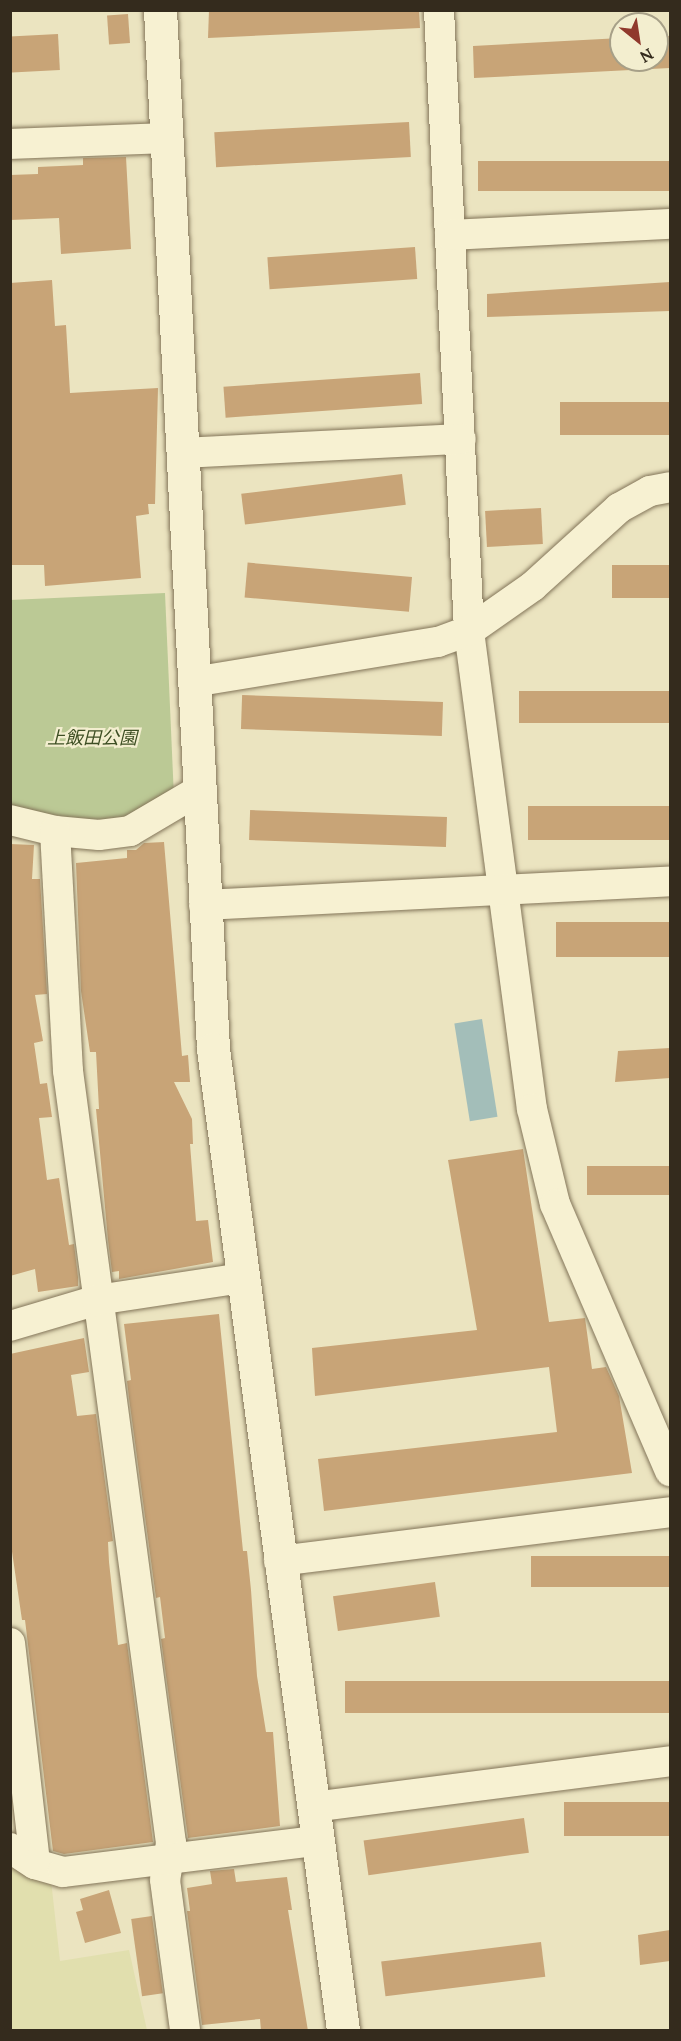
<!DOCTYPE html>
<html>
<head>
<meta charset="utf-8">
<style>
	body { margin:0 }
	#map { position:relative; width:681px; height:2041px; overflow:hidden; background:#ebe4c0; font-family:Lora,"Noto Sans JP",serif }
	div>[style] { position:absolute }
	.farmland>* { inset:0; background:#e1dfae }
	.green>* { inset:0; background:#bbc995 }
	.water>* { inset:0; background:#a3beb9; transform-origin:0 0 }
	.building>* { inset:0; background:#c8a477; transform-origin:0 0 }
	.roads { filter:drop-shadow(0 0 2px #837559) drop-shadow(0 0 2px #837559) }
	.street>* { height:30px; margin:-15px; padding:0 15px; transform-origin:15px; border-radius:15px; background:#f7f1d2 }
	.secondary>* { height:33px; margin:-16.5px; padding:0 16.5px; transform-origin:16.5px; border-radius:16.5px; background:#f7f1d2 }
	span { translate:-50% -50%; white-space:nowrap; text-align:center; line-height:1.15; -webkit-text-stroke:4.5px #f3eecf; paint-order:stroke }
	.park-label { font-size:18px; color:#3e4f24; font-style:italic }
	.frame { position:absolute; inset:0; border:12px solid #342b1d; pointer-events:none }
	.north { position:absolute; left:609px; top:12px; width:60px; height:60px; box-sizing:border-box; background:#f3eecf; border:2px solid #a7a088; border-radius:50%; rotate:150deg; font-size:16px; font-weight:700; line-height:24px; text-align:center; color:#342b1d }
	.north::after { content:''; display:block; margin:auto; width:21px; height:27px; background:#90392c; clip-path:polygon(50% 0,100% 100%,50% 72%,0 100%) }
</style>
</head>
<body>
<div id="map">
	<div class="farmland">
		<div style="clip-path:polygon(11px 1857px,51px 1880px,60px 1961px,129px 1950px,147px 2030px,11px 2030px)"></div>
	</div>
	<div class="green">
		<div style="clip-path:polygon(165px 593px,174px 798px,130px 819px,71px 821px,11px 809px,10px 600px)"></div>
	</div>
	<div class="water">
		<div style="left:482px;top:1019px;width:99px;height:28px;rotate:81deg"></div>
	</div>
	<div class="building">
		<div style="clip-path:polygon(209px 10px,419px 10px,420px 28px,208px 38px)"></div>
		<div style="left:128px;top:14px;width:29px;height:21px;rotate:86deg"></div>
		<div style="left:58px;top:34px;width:36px;height:48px;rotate:87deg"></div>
		<div style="clip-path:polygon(657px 36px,669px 36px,670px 68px,474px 78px,473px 46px,621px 38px,621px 60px,657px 60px)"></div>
		<div style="left:409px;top:122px;width:35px;height:195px;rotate:87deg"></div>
		<div style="clip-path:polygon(126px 157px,131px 249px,61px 254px,59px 218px,10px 220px,10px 175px,38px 174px,38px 167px,83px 165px,83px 158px)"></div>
		<div style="left:670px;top:161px;width:30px;height:192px;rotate:90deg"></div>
		<div style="left:415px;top:247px;width:32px;height:148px;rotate:86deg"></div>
		<div style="clip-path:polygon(52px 280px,55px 326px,66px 325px,70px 393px,158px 388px,155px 504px,148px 504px,149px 514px,136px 516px,141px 578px,45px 586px,44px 565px,10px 565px,10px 283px)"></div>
		<div style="clip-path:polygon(670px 282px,670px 311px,487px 317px,487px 294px)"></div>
		<div style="left:420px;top:373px;width:31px;height:197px;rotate:86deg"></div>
		<div style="left:670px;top:402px;width:33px;height:110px;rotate:90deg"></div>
		<div style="left:402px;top:474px;width:31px;height:162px;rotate:83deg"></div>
		<div style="left:541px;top:508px;width:36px;height:56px;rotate:87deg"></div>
		<div style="left:670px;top:565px;width:33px;height:58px;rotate:90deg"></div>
		<div style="left:412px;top:577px;width:35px;height:165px;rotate:95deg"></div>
		<div style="left:670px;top:691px;width:32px;height:151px;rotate:90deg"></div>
		<div style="left:443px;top:702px;width:34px;height:201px;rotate:92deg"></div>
		<div style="left:670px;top:806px;width:34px;height:142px;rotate:90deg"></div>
		<div style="left:447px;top:817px;width:30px;height:197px;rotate:92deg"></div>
		<div style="clip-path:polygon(164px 842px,182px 1056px,188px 1055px,190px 1082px,174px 1082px,192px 1119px,193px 1144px,190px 1144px,196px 1221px,208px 1220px,213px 1262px,119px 1279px,119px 1271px,112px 1272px,108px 1240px,96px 1109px,99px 1109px,96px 1052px,90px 1052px,81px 991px,76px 863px,127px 858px,127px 850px,136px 850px,144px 843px)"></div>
		<div style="clip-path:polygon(10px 844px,34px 845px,32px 879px,40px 879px,47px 994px,35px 995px,43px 1041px,34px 1043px,40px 1084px,47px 1083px,52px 1117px,39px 1118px,47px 1180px,59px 1178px,69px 1245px,74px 1244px,78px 1277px,78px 1286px,38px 1292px,35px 1269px,10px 1276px)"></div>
		<div style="left:670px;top:922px;width:35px;height:114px;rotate:90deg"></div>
		<div style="clip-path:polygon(670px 1048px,670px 1078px,615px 1082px,618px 1051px)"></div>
		<div style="clip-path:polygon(523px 1149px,549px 1322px,585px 1318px,592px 1369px,606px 1367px,619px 1396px,632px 1473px,324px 1511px,318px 1459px,557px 1432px,549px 1367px,315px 1396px,312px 1348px,477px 1330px,448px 1160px)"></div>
		<div style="left:670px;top:1166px;width:29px;height:83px;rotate:90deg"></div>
		<div style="clip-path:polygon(219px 1314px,243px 1551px,247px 1551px,251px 1590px,257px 1676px,266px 1732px,273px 1732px,280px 1826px,188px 1838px,161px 1639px,165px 1638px,160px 1597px,156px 1598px,129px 1398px,127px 1381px,131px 1380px,124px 1324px)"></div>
		<div style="clip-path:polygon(84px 1338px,89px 1372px,71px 1375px,77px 1416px,96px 1414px,113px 1541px,108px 1542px,109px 1562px,118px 1645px,127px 1643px,153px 1842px,64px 1854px,53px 1851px,25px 1620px,22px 1620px,10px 1538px,10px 1354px)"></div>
		<div style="left:670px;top:1556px;width:31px;height:139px;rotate:90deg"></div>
		<div style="left:435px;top:1582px;width:35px;height:103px;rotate:82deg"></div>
		<div style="left:670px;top:1681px;width:32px;height:325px;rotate:90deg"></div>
		<div style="left:670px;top:1802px;width:34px;height:106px;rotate:90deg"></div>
		<div style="left:524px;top:1818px;width:35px;height:162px;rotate:82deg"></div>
		<div style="clip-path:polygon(234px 1869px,236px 1882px,287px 1877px,292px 1910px,288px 1910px,308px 2031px,261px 2031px,260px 2019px,202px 2025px,187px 1911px,190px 1911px,187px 1888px,212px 1884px,210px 1871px)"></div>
		<div style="clip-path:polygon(109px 1890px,121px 1933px,85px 1943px,76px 1912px,83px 1910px,80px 1899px)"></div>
		<div style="left:152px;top:1916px;width:78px;height:21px;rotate:82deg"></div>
		<div style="clip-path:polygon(670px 1930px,670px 1961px,640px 1965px,638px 1935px)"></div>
		<div style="left:541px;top:1942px;width:35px;height:161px;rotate:83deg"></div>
	</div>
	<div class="roads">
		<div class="street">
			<div style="left:439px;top:10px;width:622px;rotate:87.23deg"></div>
			<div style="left:469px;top:631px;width:482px;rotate:82.5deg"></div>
			<div style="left:532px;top:1109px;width:98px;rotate:76.4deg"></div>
			<div style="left:555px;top:1204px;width:291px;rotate:66.7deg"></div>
			<div style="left:10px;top:144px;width:156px;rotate:-2.2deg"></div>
			<div style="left:450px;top:235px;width:220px;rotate:-2.9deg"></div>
			<div style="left:182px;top:453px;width:279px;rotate:-2.9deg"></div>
			<div style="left:193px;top:682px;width:248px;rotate:-9.3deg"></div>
			<div style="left:438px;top:642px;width:33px;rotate:-20deg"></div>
			<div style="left:469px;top:631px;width:78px;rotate:-35.1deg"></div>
			<div style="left:533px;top:586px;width:116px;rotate:-42.2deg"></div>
			<div style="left:619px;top:508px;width:35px;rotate:-29deg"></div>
			<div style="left:650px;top:491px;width:20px;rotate:-11deg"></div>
			<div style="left:10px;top:820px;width:46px;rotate:13.7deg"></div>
			<div style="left:55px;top:831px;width:44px;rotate:5.2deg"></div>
			<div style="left:99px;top:835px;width:31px;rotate:-7deg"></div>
			<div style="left:130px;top:831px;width:79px;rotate:-30.5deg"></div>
			<div style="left:55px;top:831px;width:240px;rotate:86.9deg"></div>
			<div style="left:68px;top:1071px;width:779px;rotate:82.4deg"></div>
			<div style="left:171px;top:1843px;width:37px;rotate:99deg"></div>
			<div style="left:165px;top:1880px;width:151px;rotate:82.4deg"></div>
			<div style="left:204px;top:905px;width:467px;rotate:-2.9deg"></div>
			<div style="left:10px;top:1326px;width:91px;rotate:-16.6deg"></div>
			<div style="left:97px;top:1300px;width:147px;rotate:-8.6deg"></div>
			<div style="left:279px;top:1561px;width:394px;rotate:-7.1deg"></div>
			<div style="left:10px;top:1643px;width:222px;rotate:83.5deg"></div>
			<div style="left:313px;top:1807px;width:360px;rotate:-7.3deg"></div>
			<div style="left:10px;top:1848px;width:30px;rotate:33deg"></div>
			<div style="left:35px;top:1864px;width:29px;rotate:16deg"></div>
			<div style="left:63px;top:1872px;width:256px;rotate:-7deg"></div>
		</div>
		<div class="secondary">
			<div style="left:160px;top:10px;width:1040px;rotate:87.08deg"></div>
			<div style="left:213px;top:1049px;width:990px;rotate:82.45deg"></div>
		</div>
	</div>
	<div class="park-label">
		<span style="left:92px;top:738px">上飯田公園</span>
	</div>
	<div class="frame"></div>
	<div class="north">N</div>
</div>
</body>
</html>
